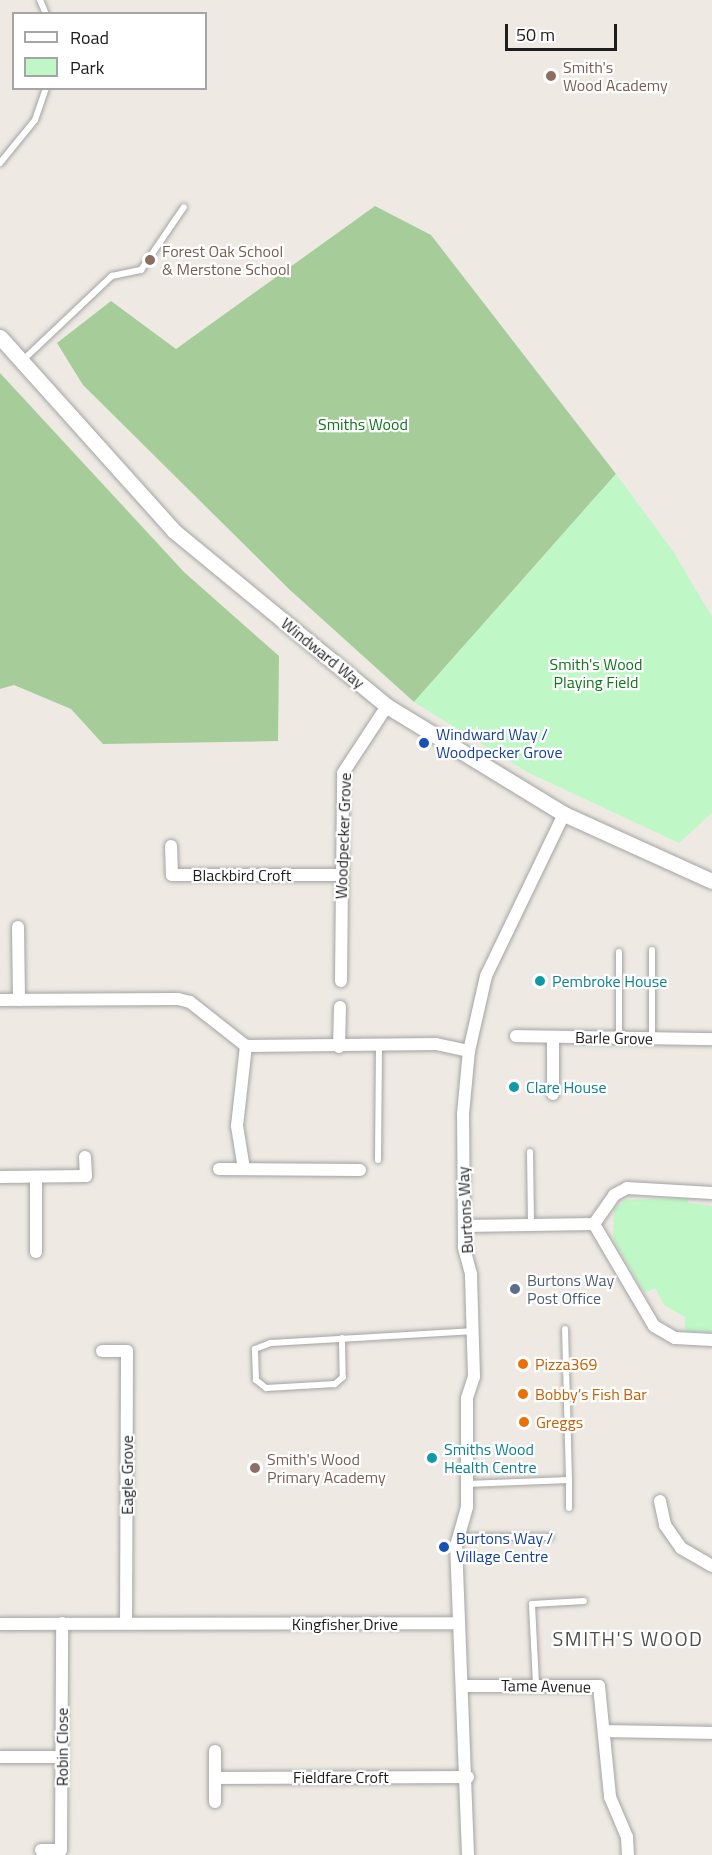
<!DOCTYPE html>
<html>
<head>
<meta charset="utf-8">
<style>
	body { margin:0 }
	#map { position:relative; width:712px; height:1855px; overflow:hidden; background:#eeeae3; font-family:"Titillium Web",sans-serif }
	div>[style] { position:absolute }
	.forest>* { inset:0; background:#a5cc99 }
	.park>* { inset:0; background:#c0f7c7 }
	.roads { filter:drop-shadow(0 0 2px #a4a4a4) drop-shadow(0 0 2px #a4a4a4) }
	.service>* { height:6px; margin:-3px; padding:0 3px; transform-origin:3px; border-radius:3px; background:#fff }
	.minor>* { height:12px; margin:-6px; padding:0 6px; transform-origin:6px; border-radius:6px; background:#fff }
	.tertiary>* { height:15px; margin:-7.5px; padding:0 7.5px; transform-origin:7.5px; border-radius:7.5px; background:#fff }
	.dots>* { width:16px; height:16px; translate:-50% -50%; box-sizing:border-box; border:3px solid #fff; border-radius:50% }
	span { translate:-50% -50%; white-space:nowrap; text-align:center; line-height:1.15; -webkit-text-stroke:4.5px #fff; paint-order:stroke }
	.education-label { font-size:16px; color:#785e54 }
	.left { translate:0 -50%; text-align:left }
	.park-label { font-size:16px; color:#0f761c }
	.street-label { font-size:16px; color:#1d1d1d }
	.transit-label { font-size:16px; color:#164399 }
	.culture-label { font-size:16px; color:#0d838f }
	.service-label { font-size:16px; color:#4e5e75 }
	.food-label { font-size:16px; color:#c56008 }
	.quarter-label { font-size:20px; color:#505050; letter-spacing:1.5px }
	.legend { position:absolute; left:12px; top:12px; width:195px; height:78px; box-sizing:border-box; background:#fff; border:2px solid #a5a5a5; margin:0; padding:8px 10px; list-style:none; font-size:18px; color:#1d1d1d }
	.legend li { display:flex; align-items:center; gap:12px; height:30px }
	.legend b { width:30px; border:2px solid #a5a5a5 }
	.scale { position:absolute; left:505px; top:24px; width:112px; height:27px; box-sizing:border-box; border:3px solid #1d1d1d; border-top:0; padding-left:8px; font-size:18px; line-height:21px; white-space:nowrap; color:#1d1d1d; -webkit-text-stroke:4px #fff; paint-order:stroke }
</style>
</head>
<body>
<div id="map">
	<div class="forest">
		<div style="clip-path:polygon(375px 206px,431px 235px,616px 474px,414px 702px,290px 590px,83px 385px,57px 343px,111px 301px,176px 349px)"></div>
		<div style="clip-path:polygon(0 373px,184px 572px,279px 656px,278px 741px,103px 744px,71px 709px,14px 685px,0 689px)"></div>
	</div>
	<div class="park">
		<div style="clip-path:polygon(616px 474px,673px 551px,712px 617px,712px 813px,679px 843px,527px 772px,414px 702px)"></div>
		<div style="clip-path:polygon(688px 1198px,688px 1203px,712px 1206px,712px 1332px,685px 1332px,685px 1317px,664px 1305px,655px 1288px,645px 1293px,613px 1239px,614px 1209px,626px 1200px)"></div>
	</div>
	<div class="roads">
		<div class="service">
			<div style="left:40px;top:0;width:15px;rotate:67deg"></div>
			<div style="left:0;top:163px;width:55px;rotate:-50.9deg"></div>
			<div style="left:35px;top:120px;width:34px;rotate:-71deg"></div>
			<div style="left:22px;top:361px;width:124px;rotate:-43.4deg"></div>
			<div style="left:112px;top:276px;width:30px;rotate:-12deg"></div>
			<div style="left:141px;top:270px;width:76px;rotate:-55.7deg"></div>
			<div style="left:619px;top:952px;width:85px;rotate:90deg"></div>
			<div style="left:652px;top:1038px;width:88px;rotate:-90deg"></div>
			<div style="left:530px;top:1152px;width:73px;rotate:89.2deg"></div>
			<div style="left:378px;top:1160px;width:114px;rotate:-89.5deg"></div>
			<div style="left:342px;top:1338px;width:39px;rotate:89deg"></div>
			<div style="left:343px;top:1377px;width:11px;rotate:139deg"></div>
			<div style="left:335px;top:1384px;width:69px;rotate:176.7deg"></div>
			<div style="left:266px;top:1388px;width:13px;rotate:-141deg"></div>
			<div style="left:256px;top:1380px;width:31px;rotate:-92deg"></div>
			<div style="left:255px;top:1349px;width:17px;rotate:-21deg"></div>
			<div style="left:271px;top:1343px;width:200px;rotate:-3.4deg"></div>
			<div style="left:569px;top:1480px;width:28px;rotate:90deg"></div>
			<div style="left:466px;top:1484px;width:103px;rotate:-2.2deg"></div>
			<div style="left:569px;top:1480px;width:151px;rotate:-91.5deg"></div>
			<div style="left:459px;top:1537px;width:91px"></div>
			<div style="left:536px;top:1684px;width:80px;rotate:-92.9deg"></div>
			<div style="left:532px;top:1604px;width:52px;rotate:-3.3deg"></div>
		</div>
		<div class="minor">
			<div style="left:171px;top:846px;width:29px;rotate:88deg"></div>
			<div style="left:172px;top:875px;width:168px"></div>
			<div style="left:18px;top:927px;width:73px;rotate:89.2deg"></div>
			<div style="left:341px;top:981px;width:208px;rotate:-89.4deg"></div>
			<div style="left:343px;top:773px;width:80px;rotate:-56.7deg"></div>
			<div style="left:0;top:1000px;width:178px;rotate:-0.3deg"></div>
			<div style="left:178px;top:999px;width:12px;rotate:14deg"></div>
			<div style="left:190px;top:1002px;width:71px;rotate:38.2deg"></div>
			<div style="left:246px;top:1046px;width:190px;rotate:-0.6deg"></div>
			<div style="left:436px;top:1044px;width:34px;rotate:12deg"></div>
			<div style="left:516px;top:1036px;width:196px;rotate:0.9deg"></div>
			<div style="left:553px;top:1037px;width:57px;rotate:90deg"></div>
			<div style="left:339px;top:1047px;width:40px;rotate:-88.6deg"></div>
			<div style="left:219px;top:1169px;width:141px;rotate:0.4deg"></div>
			<div style="left:244px;top:1169px;width:44px;rotate:-99.2deg"></div>
			<div style="left:237px;top:1126px;width:81px;rotate:-83.6deg"></div>
			<div style="left:0;top:1177px;width:86px;rotate:-0.7deg"></div>
			<div style="left:86px;top:1176px;width:19px;rotate:-93deg"></div>
			<div style="left:594px;top:1224px;width:35px;rotate:-55deg"></div>
			<div style="left:614px;top:1195px;width:15px;rotate:-28deg"></div>
			<div style="left:627px;top:1188px;width:85px;rotate:3.4deg"></div>
			<div style="left:464px;top:1226px;width:130px;rotate:-0.9deg"></div>
			<div style="left:594px;top:1224px;width:118px;rotate:59.5deg"></div>
			<div style="left:654px;top:1326px;width:24px;rotate:30deg"></div>
			<div style="left:675px;top:1338px;width:37px;rotate:3deg"></div>
			<div style="left:36px;top:1252px;width:75px;rotate:-90deg"></div>
			<div style="left:102px;top:1351px;width:25px"></div>
			<div style="left:127px;top:1351px;width:272px;rotate:90.2deg"></div>
			<div style="left:660px;top:1501px;width:25px;rotate:78deg"></div>
			<div style="left:665px;top:1525px;width:28px;rotate:55deg"></div>
			<div style="left:681px;top:1548px;width:36px;rotate:30deg"></div>
			<div style="left:0;top:1624px;width:458px;rotate:-0.1deg"></div>
			<div style="left:463px;top:1686px;width:136px"></div>
			<div style="left:599px;top:1686px;width:112px;rotate:84.3deg"></div>
			<div style="left:610px;top:1797px;width:43px;rotate:67deg"></div>
			<div style="left:627px;top:1837px;width:18px;rotate:87deg"></div>
			<div style="left:608px;top:1731px;width:104px;rotate:1.1deg"></div>
			<div style="left:0;top:1757px;width:62px"></div>
			<div style="left:215px;top:1778px;width:253px;rotate:-0.2deg"></div>
			<div style="left:215px;top:1802px;width:51px;rotate:-90deg"></div>
			<div style="left:41px;top:1850px;width:20px"></div>
			<div style="left:61px;top:1850px;width:227px;rotate:-89.7deg"></div>
			<div style="left:468px;top:1855px;width:309px;rotate:-92.2deg"></div>
			<div style="left:456px;top:1546px;width:41px;rotate:-74.2deg"></div>
			<div style="left:467px;top:1507px;width:109px;rotate:-90deg"></div>
			<div style="left:467px;top:1398px;width:22px;rotate:-72deg"></div>
			<div style="left:474px;top:1377px;width:103px;rotate:-91.7deg"></div>
			<div style="left:471px;top:1274px;width:28px;rotate:-105deg"></div>
			<div style="left:464px;top:1247px;width:133px;rotate:-90.4deg"></div>
			<div style="left:463px;top:1114px;width:63px;rotate:-84.6deg"></div>
			<div style="left:469px;top:1051px;width:77px;rotate:-77.2deg"></div>
			<div style="left:486px;top:976px;width:180px;rotate:-64.3deg"></div>
		</div>
		<div class="tertiary">
			<div style="left:0;top:337px;width:261px;rotate:48.1deg"></div>
			<div style="left:174px;top:531px;width:276px;rotate:39.4deg"></div>
			<div style="left:387px;top:706px;width:207px;rotate:31.4deg"></div>
			<div style="left:564px;top:814px;width:162px;rotate:24.4deg"></div>
		</div>
	</div>
	<div class="dots">
		<div style="left:551px;top:76px;background:#8d6e63"></div>
		<div style="left:150px;top:260px;background:#8d6e63"></div>
		<div style="left:424px;top:743px;background:#1a4fb4"></div>
		<div style="left:540px;top:981px;background:#0f9aa8"></div>
		<div style="left:514px;top:1087px;background:#0f9aa8"></div>
		<div style="left:515px;top:1289px;background:#5c6f8a"></div>
		<div style="left:523px;top:1364px;background:#e8710a"></div>
		<div style="left:523px;top:1394px;background:#e8710a"></div>
		<div style="left:524px;top:1422px;background:#e8710a"></div>
		<div style="left:432px;top:1458px;background:#0f9aa8"></div>
		<div style="left:255px;top:1468px;background:#8d6e63"></div>
		<div style="left:444px;top:1547px;background:#1a4fb4"></div>
	</div>
	<div class="education-label">
		<span class="left" style="left:563px;top:76px">Smith's<br>Wood Academy</span>
		<span class="left" style="left:162px;top:260px">Forest Oak School<br>&amp; Merstone School</span>
		<span class="left" style="left:267px;top:1468px">Smith's Wood<br>Primary Academy</span>
	</div>
	<div class="park-label">
		<span style="left:363px;top:424px">Smiths Wood</span>
		<span style="left:596px;top:673px">Smith's Wood<br>Playing Field</span>
	</div>
	<div class="street-label">
		<span style="left:323px;top:653px;rotate:39deg">Windward Way</span>
		<span style="left:343px;top:836px;rotate:-88deg">Woodpecker Grove</span>
		<span style="left:242px;top:875px">Blackbird Croft</span>
		<span style="left:614px;top:1038px;rotate:1deg">Barle Grove</span>
		<span style="left:465px;top:1210px;rotate:-93deg">Burtons Way</span>
		<span style="left:127px;top:1475px;rotate:-90deg">Eagle Grove</span>
		<span style="left:345px;top:1624px">Kingfisher Drive</span>
		<span style="left:546px;top:1686px;rotate:1deg">Tame Avenue</span>
		<span style="left:62px;top:1747px;rotate:-90deg">Robin Close</span>
		<span style="left:341px;top:1777px">Fieldfare Croft</span>
	</div>
	<div class="transit-label">
		<span class="left" style="left:436px;top:743px">Windward Way /<br>Woodpecker Grove</span>
		<span class="left" style="left:456px;top:1547px">Burtons Way /<br>Village Centre</span>
	</div>
	<div class="culture-label">
		<span class="left" style="left:552px;top:981px">Pembroke House</span>
		<span class="left" style="left:526px;top:1087px">Clare House</span>
		<span class="left" style="left:444px;top:1458px">Smiths Wood<br>Health Centre</span>
	</div>
	<div class="service-label">
		<span class="left" style="left:527px;top:1289px">Burtons Way<br>Post Office</span>
	</div>
	<div class="food-label">
		<span class="left" style="left:535px;top:1364px">Pizza369</span>
		<span class="left" style="left:535px;top:1394px">Bobby’s Fish Bar</span>
		<span class="left" style="left:536px;top:1422px">Greggs</span>
	</div>
	<div class="quarter-label">
		<span style="left:628px;top:1638px">SMITH'S WOOD</span>
	</div>
	<ul class="legend">
	<li><b style="height:8px;background:#fff"></b>Road</li>
	<li><b style="height:16px;background:#c0f7c7"></b>Park</li>
	</ul>
	<div class="scale">50 m</div>
</div>
</body>
</html>
